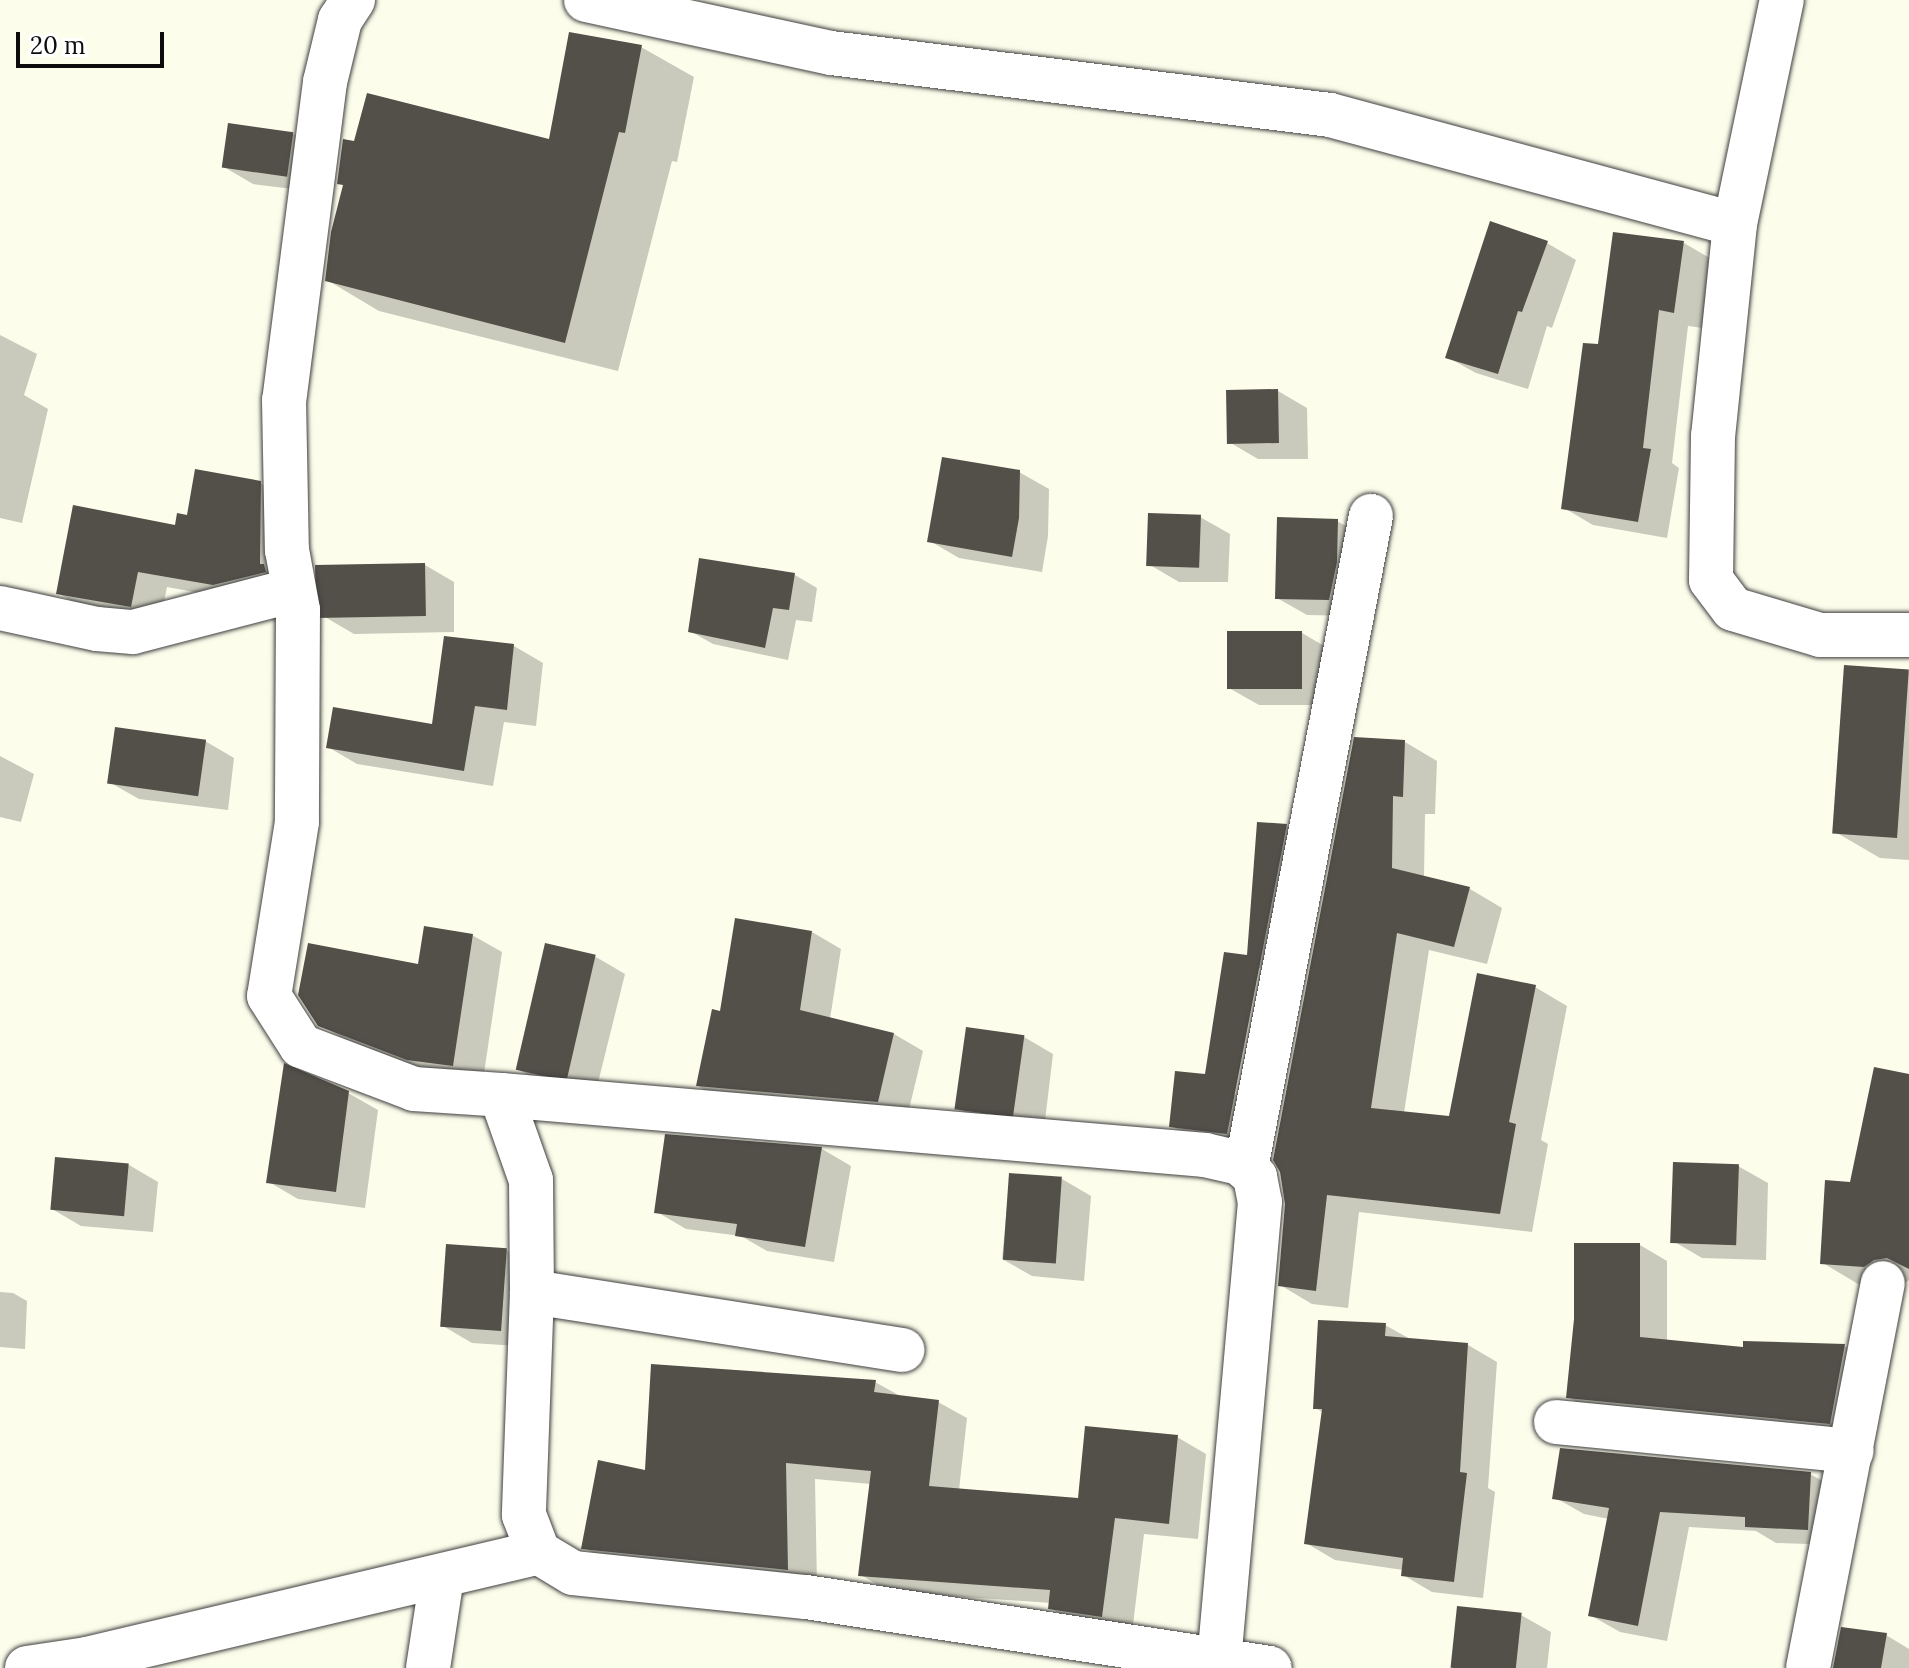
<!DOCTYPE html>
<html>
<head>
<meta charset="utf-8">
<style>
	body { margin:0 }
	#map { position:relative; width:1909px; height:1668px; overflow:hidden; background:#fdfdec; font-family:Lora,serif }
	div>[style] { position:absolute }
	.shadow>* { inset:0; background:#0003 }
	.building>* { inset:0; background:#534f49; transform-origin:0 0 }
	.roads { filter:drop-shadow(0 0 2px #3f3f3f) drop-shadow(0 0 2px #3f3f3f) }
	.minor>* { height:44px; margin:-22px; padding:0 22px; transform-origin:22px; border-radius:22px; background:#fff }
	span { translate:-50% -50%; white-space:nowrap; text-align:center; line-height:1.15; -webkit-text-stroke:8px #fff; paint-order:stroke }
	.scale { position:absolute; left:16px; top:32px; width:148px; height:36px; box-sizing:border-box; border:4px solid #0c0c0c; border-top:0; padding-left:10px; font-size:24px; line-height:28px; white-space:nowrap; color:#0c0c0c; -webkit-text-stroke:6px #fff; paint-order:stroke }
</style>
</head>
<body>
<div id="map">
	<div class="shadow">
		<div style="clip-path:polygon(641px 47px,694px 77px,677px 162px,672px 161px,618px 371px,379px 311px,327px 280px,551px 141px)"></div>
		<div style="clip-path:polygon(293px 134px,322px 151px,317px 192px,253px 184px,224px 167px)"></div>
		<div style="clip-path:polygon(1547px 243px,1576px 260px,1552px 328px,1547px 326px,1528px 389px,1476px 373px,1447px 357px)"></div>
		<div style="clip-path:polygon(1684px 243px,1713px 260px,1703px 328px,1688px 326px,1672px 463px,1679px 468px,1667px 538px,1593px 525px,1564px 508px,1600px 347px)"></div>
		<div style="clip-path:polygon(0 335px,37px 354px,24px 395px,48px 409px,22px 523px,0 518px)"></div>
		<div style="clip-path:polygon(1278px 391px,1307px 408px,1308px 459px,1258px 459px,1229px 442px)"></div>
		<div style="clip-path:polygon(1019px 472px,1049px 489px,1048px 536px,1042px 572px,959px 558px,930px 541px)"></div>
		<div style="clip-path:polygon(260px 483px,289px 500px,289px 580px,243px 601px,167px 587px,160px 622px,87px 610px,58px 593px,189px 517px)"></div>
		<div style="clip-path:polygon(1200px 517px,1230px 534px,1228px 582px,1179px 582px,1150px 565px)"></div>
		<div style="clip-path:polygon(1337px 521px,1367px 538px,1359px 616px,1307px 615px,1277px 598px)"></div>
		<div style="clip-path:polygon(425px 565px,454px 582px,454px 632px,354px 634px,325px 617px)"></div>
		<div style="clip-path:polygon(795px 575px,817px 588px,812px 622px,796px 620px,788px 660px,713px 644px,690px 631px)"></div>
		<div style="clip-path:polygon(1302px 633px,1331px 650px,1331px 705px,1259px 705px,1229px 688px)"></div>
		<div style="clip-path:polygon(514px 646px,543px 663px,536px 726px,504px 722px,493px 786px,357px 764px,328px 747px,434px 726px)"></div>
		<div style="clip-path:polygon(1909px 671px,1909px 860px,1880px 858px,1837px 833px)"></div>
		<div style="clip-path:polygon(205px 741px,234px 758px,228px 810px,139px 799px,109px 782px)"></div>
		<div style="clip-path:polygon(1405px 742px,1437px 761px,1435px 814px,1425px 814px,1424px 878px,1470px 889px,1502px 908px,1487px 964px,1429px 950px,1404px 1113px,1450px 1118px,1535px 987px,1567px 1006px,1541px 1140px,1548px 1144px,1532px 1232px,1359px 1212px,1348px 1308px,1312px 1304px,1280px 1285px)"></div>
		<div style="clip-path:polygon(0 756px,34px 774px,21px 822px,0 817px)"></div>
		<div style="clip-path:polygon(evenodd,1286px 826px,1315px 842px,1256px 1150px,1201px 1143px,1171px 1126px,1206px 1076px,1249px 957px,1286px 826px,1257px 968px,1261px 968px,1237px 1095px,1233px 1094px,1257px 968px)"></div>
		<div style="clip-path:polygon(812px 932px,841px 949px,830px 1019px,894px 1034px,923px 1051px,907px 1118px,727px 1102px,698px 1086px,722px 1013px)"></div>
		<div style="clip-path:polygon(472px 935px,502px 952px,483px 1080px,438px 1076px,349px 1042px,319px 1024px)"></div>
		<div style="clip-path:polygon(546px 945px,596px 957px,625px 974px,596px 1091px,545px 1085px,516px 1068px)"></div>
		<div style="clip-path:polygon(1024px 1037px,1053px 1054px,1044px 1129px,986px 1124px,957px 1108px)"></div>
		<div style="clip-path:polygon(1909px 1076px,1909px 1280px,1901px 1286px,1858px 1284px,1823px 1263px,1852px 1184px)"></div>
		<div style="clip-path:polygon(348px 1093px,378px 1110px,365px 1208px,298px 1199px,269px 1182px)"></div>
		<div style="clip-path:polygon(666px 1136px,822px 1149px,851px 1166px,834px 1262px,767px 1251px,741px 1236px,686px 1229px,657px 1212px)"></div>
		<div style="clip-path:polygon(129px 1165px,158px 1182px,153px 1232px,81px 1226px,52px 1209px)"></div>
		<div style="clip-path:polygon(1738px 1166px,1768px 1183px,1766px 1260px,1702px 1258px,1673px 1241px)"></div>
		<div style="clip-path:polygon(1010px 1175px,1062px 1179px,1091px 1196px,1084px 1281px,1032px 1276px,1002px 1259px)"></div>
		<div style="clip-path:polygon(1640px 1245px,1667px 1261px,1667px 1342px,1745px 1349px,1844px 1346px,1871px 1362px,1857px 1438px,1595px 1413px,1568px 1397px)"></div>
		<div style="clip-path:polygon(506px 1250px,535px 1267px,534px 1347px,472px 1343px,443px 1326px)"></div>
		<div style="clip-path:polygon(0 1292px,13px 1293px,27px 1301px,25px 1349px,0 1347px)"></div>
		<div style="clip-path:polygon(1385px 1325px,1412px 1340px,1468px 1345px,1497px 1362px,1488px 1488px,1495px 1492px,1483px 1598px,1432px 1592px,1403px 1575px,1403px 1570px,1335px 1560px,1306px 1543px,1324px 1413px,1315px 1408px)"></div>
		<div style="clip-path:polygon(875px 1382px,902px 1397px,938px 1402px,967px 1418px,959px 1490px,1080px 1500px,1177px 1437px,1206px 1454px,1198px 1539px,1144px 1534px,1132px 1633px,1080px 1625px,1050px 1608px,1051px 1603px,890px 1592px,861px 1575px,871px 1484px,815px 1479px,817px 1586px,612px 1564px,582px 1547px,646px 1472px)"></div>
		<div style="clip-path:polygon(1810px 1474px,1840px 1491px,1837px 1545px,1776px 1543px,1756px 1531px,1689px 1527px,1667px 1641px,1620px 1632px,1590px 1615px,1609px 1519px,1584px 1514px,1554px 1497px)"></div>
		<div style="clip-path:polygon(1521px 1615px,1551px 1632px,1547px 1668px,1452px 1668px)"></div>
		<div style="clip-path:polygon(1886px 1635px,1909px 1649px,1909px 1668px,1835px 1668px)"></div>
	</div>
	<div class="building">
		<div style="clip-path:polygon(569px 32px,642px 45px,625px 133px,619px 132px,565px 343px,325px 281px,331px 232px,343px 185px,337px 184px,343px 139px,354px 141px,367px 93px,549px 139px)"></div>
		<div style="left:228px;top:123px;width:66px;height:45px;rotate:8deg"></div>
		<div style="clip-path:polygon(1490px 221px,1548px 241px,1522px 312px,1518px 311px,1498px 374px,1445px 358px)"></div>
		<div style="clip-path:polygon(1613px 232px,1684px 241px,1674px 313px,1659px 310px,1643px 448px,1651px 449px,1638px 522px,1561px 509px,1583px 343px,1598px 344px)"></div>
		<div style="left:1278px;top:389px;width:54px;height:52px;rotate:89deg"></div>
		<div style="clip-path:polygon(942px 457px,1020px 470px,1019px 518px,1012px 557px,927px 542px)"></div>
		<div style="clip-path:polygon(195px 469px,261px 481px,260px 564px,264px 564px,266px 572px,213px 585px,138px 572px,131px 607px,56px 594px,73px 505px,175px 525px,177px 513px,187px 515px)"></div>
		<div style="left:1148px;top:513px;width:53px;height:53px;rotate:2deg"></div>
		<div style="clip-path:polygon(1277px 517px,1338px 519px,1337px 562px,1329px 600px,1275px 599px)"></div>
		<div style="clip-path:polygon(699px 558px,795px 573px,789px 610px,773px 608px,765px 648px,688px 632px)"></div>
		<div style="left:425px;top:563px;width:53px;height:110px;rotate:89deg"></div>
		<div style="left:1227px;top:631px;width:75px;height:58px"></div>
		<div style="clip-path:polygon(444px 636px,514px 644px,507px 710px,475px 706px,464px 771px,326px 748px,333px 707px,432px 724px)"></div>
		<div style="left:1844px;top:665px;width:65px;height:169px;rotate:4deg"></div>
		<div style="left:115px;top:727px;width:92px;height:57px;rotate:8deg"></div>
		<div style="clip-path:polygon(1354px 737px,1405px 740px,1403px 797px,1393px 796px,1392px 868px,1470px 887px,1454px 947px,1397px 933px,1371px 1108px,1449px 1116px,1477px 973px,1536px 985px,1509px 1122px,1516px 1124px,1500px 1214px,1327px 1195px,1316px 1291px,1278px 1286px,1285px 1204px,1280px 1172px,1273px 1160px)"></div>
		<div style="clip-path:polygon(1257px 822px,1287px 824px,1227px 1134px,1169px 1127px,1175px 1071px,1205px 1074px,1224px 952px,1247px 955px)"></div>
		<div style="clip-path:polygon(735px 918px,812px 931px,800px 1010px,894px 1033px,878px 1102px,696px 1086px,712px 1009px,720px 1011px)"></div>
		<div style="clip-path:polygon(424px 926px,473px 934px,453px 1066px,407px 1060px,318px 1026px,298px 995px,308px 943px,418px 964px)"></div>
		<div style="left:545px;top:943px;width:52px;height:130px;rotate:13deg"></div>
		<div style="left:966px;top:1027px;width:59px;height:83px;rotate:8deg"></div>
		<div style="clip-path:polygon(284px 1063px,349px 1091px,336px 1192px,266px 1183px)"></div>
		<div style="clip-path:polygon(1874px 1067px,1909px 1074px,1909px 1269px,1887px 1258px,1874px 1260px,1864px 1267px,1820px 1264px,1825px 1180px,1850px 1182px)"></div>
		<div style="clip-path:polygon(665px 1134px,822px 1147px,805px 1247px,735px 1236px,737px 1224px,654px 1213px)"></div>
		<div style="left:55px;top:1157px;width:74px;height:53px;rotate:5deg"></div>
		<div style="left:1673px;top:1162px;width:66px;height:81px;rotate:2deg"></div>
		<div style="left:1009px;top:1173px;width:53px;height:87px;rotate:4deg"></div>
		<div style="clip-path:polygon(1574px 1243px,1640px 1243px,1640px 1337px,1743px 1347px,1743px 1341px,1845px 1344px,1830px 1424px,1566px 1398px,1574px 1319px)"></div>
		<div style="left:446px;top:1244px;width:61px;height:83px;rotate:4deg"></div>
		<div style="clip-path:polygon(1318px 1320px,1386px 1323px,1385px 1336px,1468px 1343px,1460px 1472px,1467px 1473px,1454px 1582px,1401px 1576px,1403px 1558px,1304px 1544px,1322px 1409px,1313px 1409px)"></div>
		<div style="clip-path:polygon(651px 1364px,876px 1380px,874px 1392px,939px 1400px,929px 1486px,1078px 1498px,1085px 1426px,1178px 1435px,1169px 1524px,1115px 1518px,1102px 1617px,1048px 1609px,1050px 1590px,858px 1576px,871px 1471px,786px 1463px,788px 1570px,581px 1549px,598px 1460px,645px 1470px)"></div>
		<div style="clip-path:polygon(1560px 1448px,1811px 1472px,1808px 1530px,1745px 1527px,1745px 1517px,1660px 1512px,1638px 1626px,1588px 1616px,1609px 1508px,1552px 1499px)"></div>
		<div style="left:1457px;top:1606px;width:65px;height:62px;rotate:6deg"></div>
		<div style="clip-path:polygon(1841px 1627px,1887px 1633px,1881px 1668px,1833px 1668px)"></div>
	</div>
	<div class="roads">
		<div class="minor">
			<div style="left:353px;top:0;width:24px;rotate:123deg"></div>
			<div style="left:340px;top:20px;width:64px;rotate:103.6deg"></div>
			<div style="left:325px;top:82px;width:321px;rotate:97.3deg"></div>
			<div style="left:284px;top:400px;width:150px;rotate:88.9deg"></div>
			<div style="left:287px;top:550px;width:61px;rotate:79.6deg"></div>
			<div style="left:298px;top:610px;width:212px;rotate:90.3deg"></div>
			<div style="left:297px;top:822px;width:176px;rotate:99.1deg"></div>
			<div style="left:269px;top:996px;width:59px;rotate:57.4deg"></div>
			<div style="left:301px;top:1046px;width:121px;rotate:20.8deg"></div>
			<div style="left:414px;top:1089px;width:87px;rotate:3.9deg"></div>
			<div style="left:501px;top:1095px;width:90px;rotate:70.6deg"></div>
			<div style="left:531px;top:1180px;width:112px;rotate:89.5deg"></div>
			<div style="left:532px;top:1292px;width:223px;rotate:92.1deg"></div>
			<div style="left:524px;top:1515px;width:40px;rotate:69deg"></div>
			<div style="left:538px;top:1552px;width:41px;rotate:31deg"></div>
			<div style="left:573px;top:1573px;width:234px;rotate:5.9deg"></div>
			<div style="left:806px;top:1597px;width:469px;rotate:8.7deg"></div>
			<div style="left:586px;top:0;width:251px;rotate:12.2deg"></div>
			<div style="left:831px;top:53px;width:503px;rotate:7.08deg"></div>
			<div style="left:1330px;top:115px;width:419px;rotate:15.1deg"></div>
			<div style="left:1735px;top:224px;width:213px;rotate:95.9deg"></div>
			<div style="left:1713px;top:436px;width:144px;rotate:90.8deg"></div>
			<div style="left:1711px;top:580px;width:36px;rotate:53deg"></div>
			<div style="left:1733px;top:609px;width:91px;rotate:16.6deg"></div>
			<div style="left:1820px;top:635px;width:89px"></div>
			<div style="left:1735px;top:224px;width:229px;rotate:-78.2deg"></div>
			<div style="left:0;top:608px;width:99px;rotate:12.2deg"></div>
			<div style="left:97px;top:629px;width:36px;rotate:5deg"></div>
			<div style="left:133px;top:632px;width:166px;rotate:-14.6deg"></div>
			<div style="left:501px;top:1095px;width:707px;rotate:4.87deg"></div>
			<div style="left:1205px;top:1155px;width:35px;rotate:13deg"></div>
			<div style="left:1239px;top:1163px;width:9px;rotate:36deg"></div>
			<div style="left:1246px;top:1168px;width:13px;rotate:45deg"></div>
			<div style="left:1255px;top:1177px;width:25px;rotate:79deg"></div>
			<div style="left:1260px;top:1202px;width:460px;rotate:95.1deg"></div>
			<div style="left:1246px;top:1168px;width:664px;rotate:-79.15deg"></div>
			<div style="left:532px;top:1292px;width:375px;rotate:8.9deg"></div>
			<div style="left:1556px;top:1422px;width:297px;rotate:5.6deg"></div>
			<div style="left:27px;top:1668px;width:61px;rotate:-8.5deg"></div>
			<div style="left:87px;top:1659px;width:464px;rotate:-13.3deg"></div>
			<div style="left:428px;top:1668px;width:93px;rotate:-81.3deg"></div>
			<div style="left:1808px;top:1668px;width:392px;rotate:-79deg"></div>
		</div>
	</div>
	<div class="scale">20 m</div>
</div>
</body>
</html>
